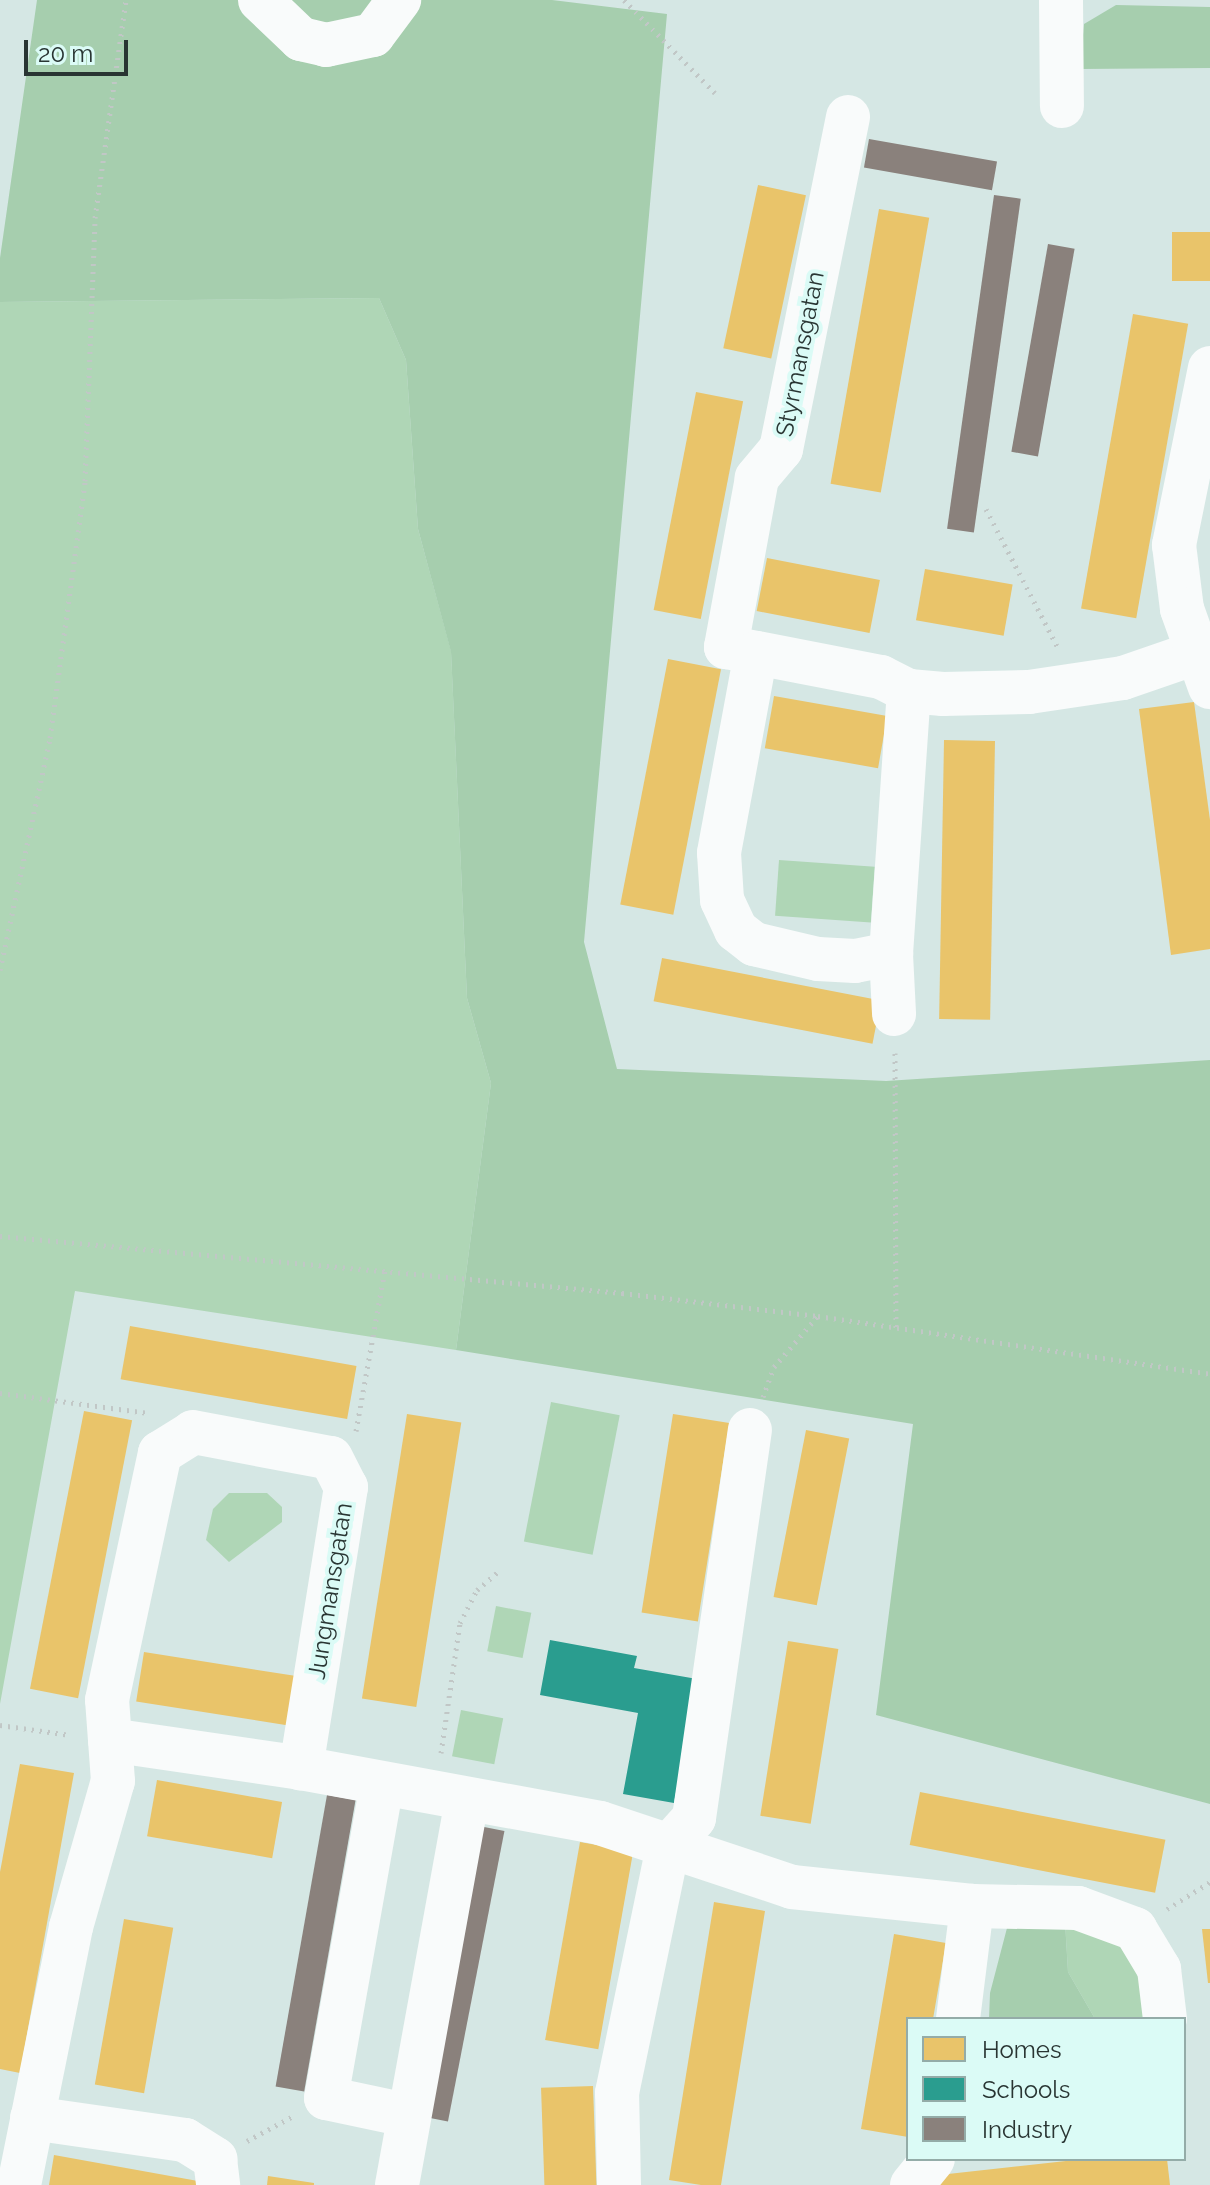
<!DOCTYPE html>
<html>
<head>
<meta charset="utf-8">
<style>
	body { margin:0 }
	#map { position:relative; width:1210px; height:2185px; overflow:hidden; background:#d5e7e4; font-family:Raleway,sans-serif }
	div>[style] { position:absolute }
	.green>* { inset:0; background:#afd6b6; transform-origin:0 0 }
	.forest>* { inset:0; background:#a6ceae }
	.homes>* { inset:0; background:#e9c46a; transform-origin:0 0 }
	.schools>* { inset:0; background:#2a9d8f }
	.industry>* { inset:0; background:#8a817c; transform-origin:0 0 }
	.path>* { height:5px; margin-top:-2.5px; transform-origin:0; background:repeating-linear-gradient(90deg,#c1c7c6 0 2px,transparent 0 8px) }
	.minor>* { height:44px; margin:-22px; padding:0 22px; transform-origin:22px; border-radius:22px; background:#f9fbfb }
	span { translate:-50% -50%; white-space:nowrap; text-align:center; line-height:1.15; -webkit-text-stroke:8px #dbfbf6; paint-order:stroke }
	.street-label { font-size:24px; color:#293533 }
	.legend { position:absolute; left:906px; top:2017px; width:280px; height:144px; box-sizing:border-box; background:#dbfbf6; border:2px solid #94aca8; margin:0; padding:10px 14px; list-style:none; font-size:24px; color:#293533 }
	.legend li { display:flex; align-items:center; gap:16px; height:40px }
	.legend b { width:40px; border:2px solid #94aca8 }
	.scale { position:absolute; left:24px; top:40px; width:104px; height:36px; box-sizing:border-box; border:4px solid #293533; border-top:0; padding-left:10px; font-size:24px; line-height:28px; white-space:nowrap; color:#293533; -webkit-text-stroke:6px #dbfbf6; paint-order:stroke }
</style>
</head>
<body>
<div id="map">
	<div class="green">
		<div style="clip-path:polygon(379px 298px,406px 360px,418px 529px,451px 651px,467px 998px,491px 1083px,456px 1350px,75px 1291px,0 1704px,0 302px)"></div>
		<div style="left:779px;top:860px;width:96px;height:56px;rotate:4deg"></div>
		<div style="left:551px;top:1402px;width:70px;height:142px;rotate:11deg"></div>
		<div style="clip-path:polygon(229px 1493px,267px 1493px,282px 1507px,282px 1522px,229px 1562px,206px 1540px,213px 1509px)"></div>
		<div style="left:496px;top:1606px;width:36px;height:46px;rotate:11deg"></div>
		<div style="left:461px;top:1710px;width:43px;height:47px;rotate:11deg"></div>
		<div style="clip-path:polygon(1065px 1921px,1117px 1933px,1141px 1960px,1151px 2019px,1094px 2017px,1068px 1972px)"></div>
	</div>
	<div class="forest">
		<div style="clip-path:polygon(37px 0,552px 0,667px 14px,584px 942px,617px 1069px,886px 1081px,1210px 1060px,1210px 1804px,876px 1715px,913px 1424px,456px 1350px,491px 1083px,467px 998px,451px 652px,418px 529px,406px 360px,379px 298px,0 302px,0 258px)"></div>
		<div style="clip-path:polygon(1116px 5px,1210px 7px,1210px 68px,1080px 69px,1084px 24px)"></div>
		<div style="clip-path:polygon(1065px 1921px,1068px 1972px,1094px 2017px,1151px 2019px,989px 2019px,990px 1993px,1007px 1928px)"></div>
	</div>
	<div class="homes">
		<div style="left:758px;top:185px;width:49px;height:167px;rotate:12deg"></div>
		<div style="left:879px;top:209px;width:51px;height:279px;rotate:10deg"></div>
		<div style="left:1172px;top:232px;width:38px;height:49px"></div>
		<div style="left:1133px;top:314px;width:56px;height:299px;rotate:10deg"></div>
		<div style="left:696px;top:392px;width:48px;height:222px;rotate:11deg"></div>
		<div style="left:767px;top:558px;width:115px;height:54px;rotate:11deg"></div>
		<div style="left:925px;top:569px;width:89px;height:52px;rotate:10deg"></div>
		<div style="left:668px;top:659px;width:54px;height:250px;rotate:11deg"></div>
		<div style="left:774px;top:696px;width:115px;height:53px;rotate:10deg"></div>
		<div style="clip-path:polygon(1194px 702px,1210px 820px,1210px 949px,1171px 955px,1139px 709px)"></div>
		<div style="left:944px;top:740px;width:51px;height:279px;rotate:1deg"></div>
		<div style="left:662px;top:958px;width:223px;height:44px;rotate:11deg"></div>
		<div style="left:130px;top:1326px;width:230px;height:54px;rotate:10deg"></div>
		<div style="left:84px;top:1411px;width:49px;height:283px;rotate:11deg"></div>
		<div style="left:407px;top:1414px;width:55px;height:288px;rotate:9deg"></div>
		<div style="left:673px;top:1414px;width:57px;height:201px;rotate:9deg"></div>
		<div style="left:806px;top:1430px;width:44px;height:170px;rotate:11deg"></div>
		<div style="left:788px;top:1641px;width:51px;height:177px;rotate:9deg"></div>
		<div style="left:144px;top:1652px;width:159px;height:50px;rotate:9deg"></div>
		<div style="clip-path:polygon(20px 1764px,74px 1773px,20px 2073px,0 2069px,0 1872px)"></div>
		<div style="left:157px;top:1780px;width:127px;height:57px;rotate:10deg"></div>
		<div style="left:920px;top:1792px;width:250px;height:54px;rotate:11deg"></div>
		<div style="left:580px;top:1842px;width:54px;height:201px;rotate:10deg"></div>
		<div style="clip-path:polygon(714px 1902px,765px 1911px,721px 2185px,701px 2185px,669px 2180px)"></div>
		<div style="left:124px;top:1919px;width:50px;height:168px;rotate:10deg"></div>
		<div style="clip-path:polygon(1202px 1929px,1210px 1929px,1210px 1983px,1208px 1983px)"></div>
		<div style="clip-path:polygon(894px 1934px,946px 1943px,933px 2019px,908px 2019px,908px 2137px,861px 2129px)"></div>
		<div style="left:593px;top:2086px;width:99px;height:52px;rotate:88deg"></div>
		<div style="clip-path:polygon(54px 2155px,209px 2183px,209px 2185px,49px 2185px)"></div>
		<div style="clip-path:polygon(1084px 2159px,1167px 2159px,1170px 2185px,940px 2185px,939px 2175px)"></div>
		<div style="clip-path:polygon(268px 2176px,314px 2183px,314px 2185px,267px 2185px)"></div>
	</div>
	<div class="schools">
		<div style="clip-path:polygon(550px 1640px,637px 1656px,634px 1668px,697px 1679px,674px 1803px,623px 1794px,638px 1713px,540px 1695px)"></div>
	</div>
	<div class="industry">
		<div style="left:869px;top:139px;width:130px;height:29px;rotate:10deg"></div>
		<div style="left:994px;top:195px;width:27px;height:337px;rotate:8deg"></div>
		<div style="left:1048px;top:244px;width:27px;height:211px;rotate:10deg"></div>
		<div style="left:327px;top:1795px;width:29px;height:296px;rotate:10deg"></div>
		<div style="left:474px;top:1825px;width:31px;height:296px;rotate:11deg"></div>
	</div>
	<div class="path">
		<div style="left:624px;top:0;width:130px;rotate:45.6deg"></div>
		<div style="left:986px;top:509px;width:157px;rotate:62.6deg"></div>
		<div style="left:0;top:970px;width:237px;rotate:-77.8deg"></div>
		<div style="left:50px;top:738px;width:259px;rotate:-82.2deg"></div>
		<div style="left:85px;top:481px;width:263px;rotate:-87.8deg"></div>
		<div style="left:95px;top:218px;width:220px;rotate:-81.9deg"></div>
		<div style="left:895px;top:1053px;width:275px;rotate:89.8deg"></div>
		<div style="left:0;top:1236px;width:625px;rotate:5.24deg"></div>
		<div style="left:622px;top:1293px;width:197px;rotate:6.7deg"></div>
		<div style="left:818px;top:1316px;width:396px;rotate:8.4deg"></div>
		<div style="left:0;top:1393px;width:148px;rotate:7.7deg"></div>
		<div style="left:763px;top:1397px;width:32px;rotate:-70deg"></div>
		<div style="left:774px;top:1367px;width:66px;rotate:-49.3deg"></div>
		<div style="left:356px;top:1431px;width:164px;rotate:-79.8deg"></div>
		<div style="left:0;top:1725px;width:71px;rotate:8.1deg"></div>
		<div style="left:441px;top:1753px;width:131px;rotate:-81.7deg"></div>
		<div style="left:460px;top:1623px;width:37px;rotate:-63deg"></div>
		<div style="left:477px;top:1590px;width:30px;rotate:-41deg"></div>
		<div style="left:1167px;top:1909px;width:51px;rotate:-32.1deg"></div>
		<div style="left:247px;top:2141px;width:55px;rotate:-28.4deg"></div>
	</div>
	<div class="minor">
		<div style="left:260px;top:0;width:57px;rotate:43.6deg"></div>
		<div style="left:301px;top:39px;width:26px;rotate:13deg"></div>
		<div style="left:326px;top:45px;width:48px;rotate:-12deg"></div>
		<div style="left:373px;top:35px;width:44px;rotate:-53.4deg"></div>
		<div style="left:1061px;top:0;width:106px;rotate:89.5deg"></div>
		<div style="left:848px;top:117px;width:339px;rotate:101.4deg"></div>
		<div style="left:781px;top:449px;width:38px;rotate:130deg"></div>
		<div style="left:757px;top:478px;width:172px;rotate:100.4deg"></div>
		<div style="left:726px;top:647px;width:158px;rotate:11deg"></div>
		<div style="left:881px;top:677px;width:31px;rotate:27deg"></div>
		<div style="left:909px;top:691px;width:34px;rotate:5deg"></div>
		<div style="left:943px;top:694px;width:86px;rotate:-1.3deg"></div>
		<div style="left:1029px;top:692px;width:95px;rotate:-8.5deg"></div>
		<div style="left:1123px;top:678px;width:92px;rotate:-19deg"></div>
		<div style="left:1210px;top:368px;width:181px;rotate:101.5deg"></div>
		<div style="left:1174px;top:545px;width:64px;rotate:82.9deg"></div>
		<div style="left:1182px;top:609px;width:83px;rotate:70.3deg"></div>
		<div style="left:756px;top:653px;width:203px;rotate:100.5deg"></div>
		<div style="left:719px;top:853px;width:47px;rotate:86.3deg"></div>
		<div style="left:722px;top:900px;width:33px;rotate:65deg"></div>
		<div style="left:736px;top:930px;width:23px;rotate:38deg"></div>
		<div style="left:754px;top:944px;width:66px;rotate:13.2deg"></div>
		<div style="left:818px;top:959px;width:37px;rotate:3deg"></div>
		<div style="left:855px;top:961px;width:37px;rotate:-11deg"></div>
		<div style="left:891px;top:954px;width:264px;rotate:-86.1deg"></div>
		<div style="left:891px;top:954px;width:60px;rotate:87.1deg"></div>
		<div style="left:110px;top:1740px;width:193px;rotate:8.3deg"></div>
		<div style="left:301px;top:1768px;width:304px;rotate:10.4deg"></div>
		<div style="left:600px;top:1823px;width:202px;rotate:18.4deg"></div>
		<div style="left:792px;top:1887px;width:181px;rotate:6deg"></div>
		<div style="left:382px;top:1784px;width:319px;rotate:100.1deg"></div>
		<div style="left:326px;top:2098px;width:82px;rotate:12deg"></div>
		<div style="left:958px;top:2019px;width:114px;rotate:-82.9deg"></div>
		<div style="left:972px;top:1906px;width:106px;rotate:1.1deg"></div>
		<div style="left:1078px;top:1908px;width:61px;rotate:20.2deg"></div>
		<div style="left:1135px;top:1929px;width:47px;rotate:59deg"></div>
		<div style="left:1159px;top:1969px;width:50px;rotate:83.2deg"></div>
		<div style="left:32px;top:2118px;width:155px;rotate:8.2deg"></div>
		<div style="left:185px;top:2140px;width:36px;rotate:32deg"></div>
		<div style="left:215px;top:2159px;width:26px;rotate:83deg"></div>
		<div style="left:19px;top:2185px;width:263px;rotate:-78.6deg"></div>
		<div style="left:71px;top:1927px;width:152px;rotate:-74deg"></div>
		<div style="left:113px;top:1781px;width:81px;rotate:-94.2deg"></div>
		<div style="left:107px;top:1700px;width:253px;rotate:-77.9deg"></div>
		<div style="left:160px;top:1453px;width:39px;rotate:-32deg"></div>
		<div style="left:193px;top:1432px;width:140px;rotate:10.7deg"></div>
		<div style="left:331px;top:1458px;width:33px;rotate:63deg"></div>
		<div style="left:346px;top:1487px;width:285px;rotate:99.1deg"></div>
		<div style="left:397px;top:2185px;width:392px;rotate:-79.7deg"></div>
		<div style="left:619px;top:2185px;width:92px;rotate:-91.2deg"></div>
		<div style="left:617px;top:2093px;width:251px;rotate:-78.3deg"></div>
		<div style="left:668px;top:1847px;width:39px;rotate:-48deg"></div>
		<div style="left:694px;top:1818px;width:392px;rotate:-81.8deg"></div>
		<div style="left:912px;top:2185px;width:33px;rotate:-51deg"></div>
	</div>
	<div class="street-label">
		<span style="left:800px;top:354px;rotate:-79deg">Styrmansgatan</span>
		<span style="left:330px;top:1591px;rotate:-81deg">Jungmansgatan</span>
	</div>
	<ul class="legend">
	<li><b style="height:22px;background:#e9c46a"></b>Homes</li>
	<li><b style="height:22px;background:#2a9d8f"></b>Schools</li>
	<li><b style="height:22px;background:#8a817c"></b>Industry</li>
	</ul>
	<div class="scale">20 m</div>
</div>
</body>
</html>
